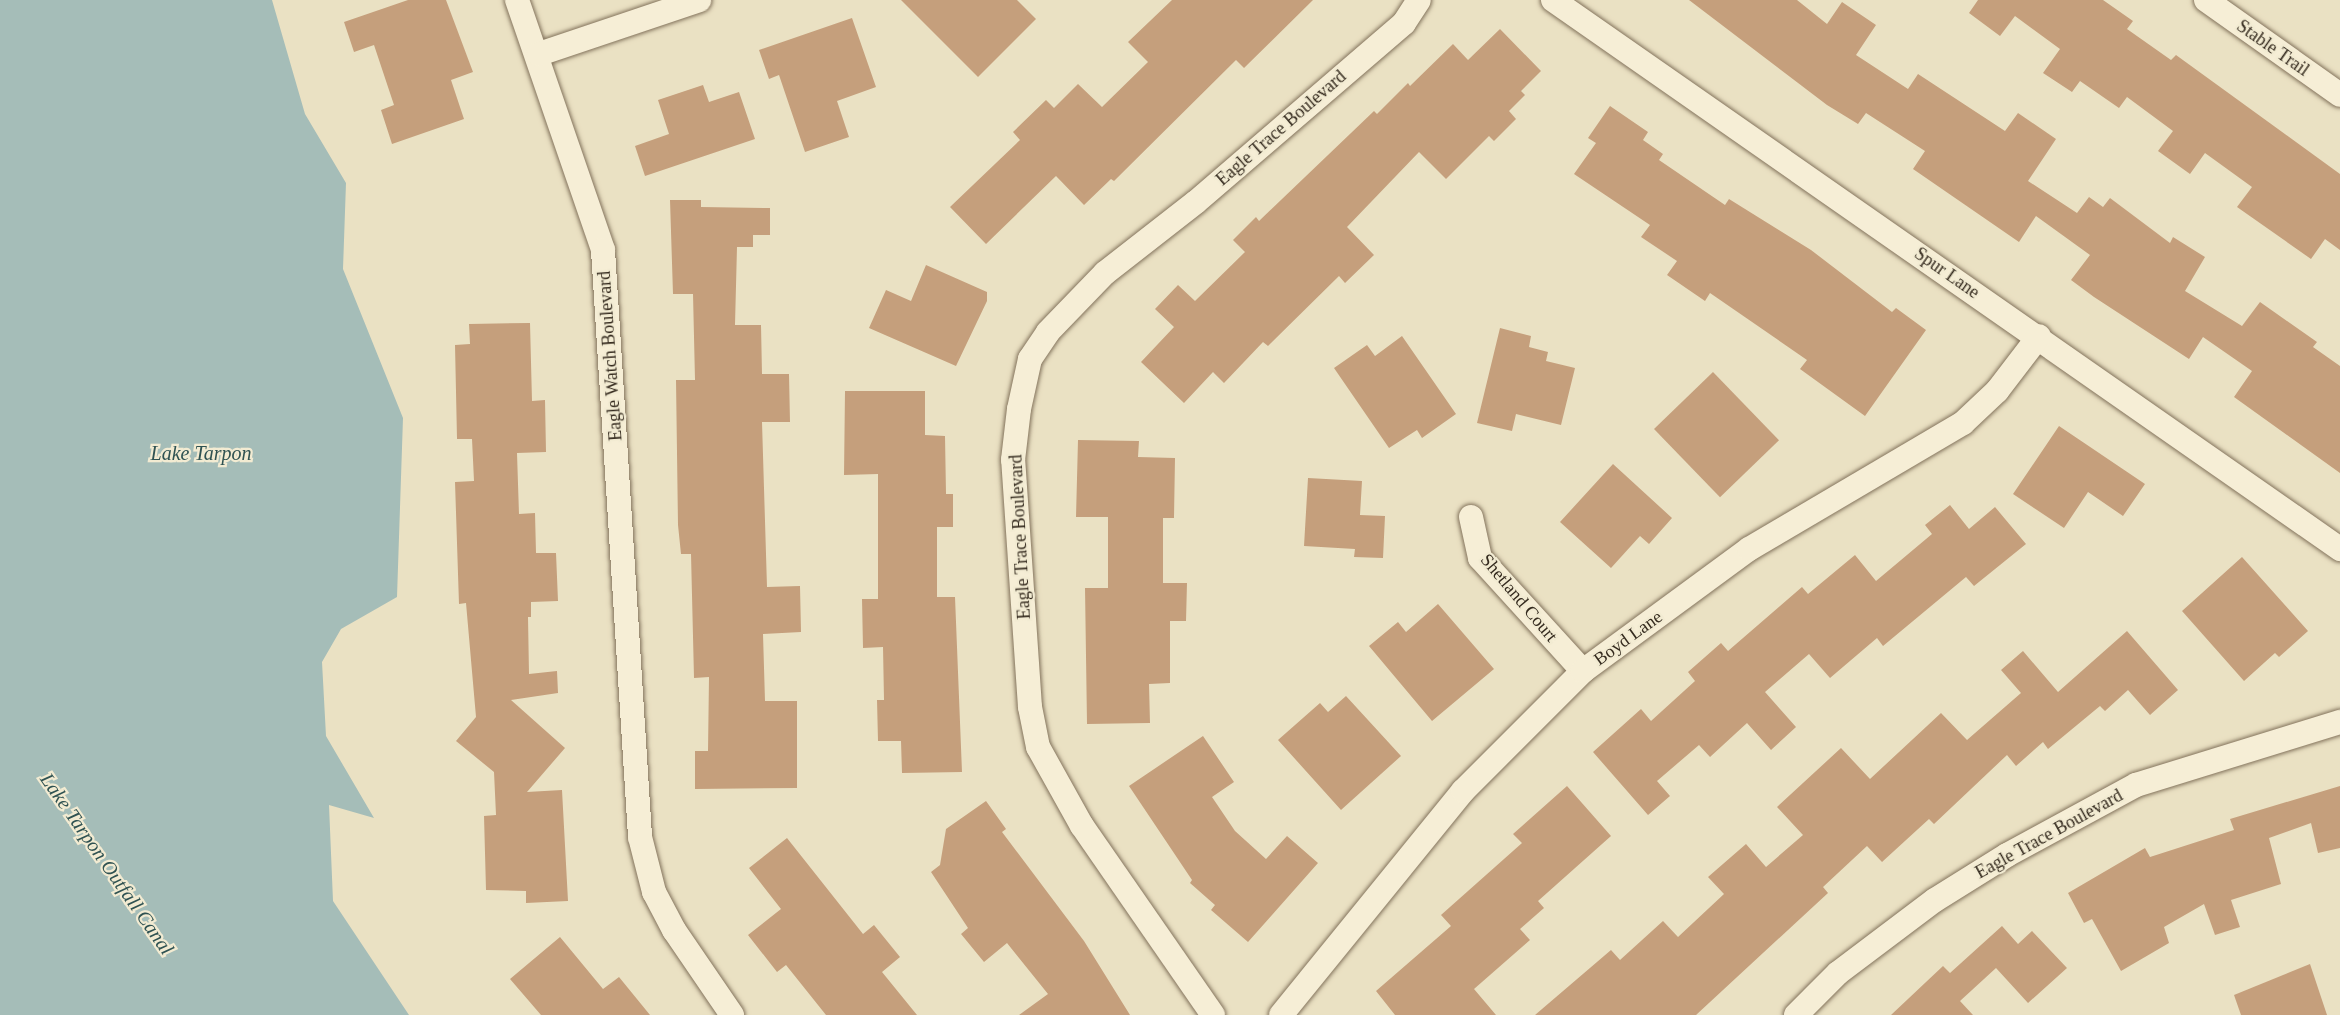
<!DOCTYPE html>
<html>
<head>
<meta charset="utf-8">
<style>
	body { margin:0 }
	#map { position:relative; width:2340px; height:1015px; overflow:hidden; background:#eae1c3; font-family:Georgia,serif }
	div>[style] { position:absolute }
	.water>* { inset:0; background:#a5bdb8 }
	.building>* { inset:0; background:#c59f7c; transform-origin:0 0 }
	.roads { filter:drop-shadow(0 0 2px #83735c) drop-shadow(0 0 2px #83735c) }
	.street>* { height:24px; margin:-12px; padding:0 12px; transform-origin:12px; border-radius:12px; background:#f6eed6 }
	span { translate:-50% -50%; white-space:nowrap; text-align:center; line-height:1.15; -webkit-text-stroke:4.5px #f2ebd2; paint-order:stroke }
	.street-label { font-size:18px; color:#342a1e }
	.water-label { font-size:20px; color:#2f5252; font-style:italic }
</style>
</head>
<body>
<div id="map">
	<div class="water">
		<div style="clip-path:polygon(0 0,272px 0,305px 114px,346px 183px,343px 269px,403px 418px,397px 597px,341px 629px,322px 662px,326px 736px,374px 818px,329px 805px,333px 901px,409px 1015px,0 1015px)"></div>
	</div>
	<div class="building">
		<div style="clip-path:polygon(408px 0,446px 0,473px 72px,451px 80px,464px 119px,392px 144px,381px 110px,394px 105px,374px 45px,354px 52px,344px 22px)"></div>
		<div style="clip-path:polygon(901px 0,1017px 0,1036px 19px,978px 77px)"></div>
		<div style="clip-path:polygon(1172px 0,1313px 0,1244px 68px,1236px 60px,1114px 181px,1111px 179px,1084px 205px,1056px 176px,986px 244px,950px 207px,1020px 140px,1013px 132px,1046px 100px,1054px 108px,1078px 84px,1102px 107px,1148px 62px,1128px 42px)"></div>
		<div style="clip-path:polygon(1689px 0,1797px 0,1827px 24px,1842px 2px,1876px 25px,1856px 55px,1908px 89px,1918px 74px,2005px 131px,2018px 113px,2056px 139px,2028px 181px,2077px 213px,2089px 197px,2103px 207px,2110px 198px,2170px 243px,2173px 237px,2205px 257px,2185px 291px,2242px 326px,2260px 302px,2317px 342px,2313px 347px,2340px 366px,2340px 473px,2234px 397px,2252px 371px,2203px 337px,2189px 359px,2094px 297px,2071px 280px,2090px 255px,2036px 216px,2019px 242px,1913px 169px,1925px 151px,1866px 113px,1858px 124px,1827px 105px)"></div>
		<div style="clip-path:polygon(1978px 0,2103px 0,2133px 21px,2127px 29px,2171px 60px,2176px 55px,2340px 174px,2340px 250px,2325px 239px,2311px 259px,2237px 207px,2252px 187px,2205px 153px,2190px 174px,2158px 151px,2173px 131px,2127px 97px,2119px 108px,2080px 81px,2072px 92px,2043px 73px,2060px 49px,2015px 16px,2000px 36px,1969px 13px)"></div>
		<div style="clip-path:polygon(852px 18px,876px 87px,837px 101px,849px 137px,805px 152px,779px 75px,769px 79px,759px 50px)"></div>
		<div style="clip-path:polygon(1500px 29px,1541px 71px,1521px 91px,1525px 95px,1509px 111px,1516px 119px,1494px 141px,1489px 136px,1446px 179px,1419px 152px,1347px 227px,1374px 255px,1345px 283px,1339px 276px,1268px 346px,1263px 342px,1224px 383px,1213px 372px,1184px 403px,1141px 362px,1174px 327px,1155px 309px,1178px 285px,1195px 301px,1245px 252px,1233px 240px,1256px 217px,1259px 221px,1374px 111px,1377px 114px,1408px 83px,1410px 86px,1453px 44px,1468px 60px)"></div>
		<div style="clip-path:polygon(703px 85px,709px 102px,739px 92px,755px 139px,645px 176px,635px 146px,669px 134px,658px 100px)"></div>
		<div style="clip-path:polygon(1610px 106px,1648px 132px,1643px 140px,1663px 154px,1659px 160px,1725px 205px,1729px 199px,1811px 250px,1892px 312px,1896px 308px,1926px 330px,1865px 416px,1800px 369px,1807px 360px,1710px 293px,1705px 301px,1667px 275px,1677px 261px,1641px 237px,1650px 225px,1574px 174px,1596px 143px,1588px 138px)"></div>
		<div style="clip-path:polygon(670px 200px,701px 200px,701px 207px,770px 208px,770px 235px,753px 235px,753px 247px,737px 247px,735px 325px,761px 325px,762px 374px,789px 374px,790px 422px,762px 422px,767px 587px,800px 586px,801px 632px,763px 634px,765px 701px,797px 701px,797px 788px,695px 789px,695px 751px,708px 751px,709px 677px,694px 678px,691px 554px,681px 554px,678px 525px,676px 380px,695px 380px,693px 294px,673px 294px)"></div>
		<div style="clip-path:polygon(926px 265px,987px 292px,987px 301px,956px 366px,869px 328px,886px 290px,911px 301px)"></div>
		<div style="clip-path:polygon(530px 323px,532px 401px,545px 400px,546px 452px,517px 453px,519px 514px,535px 513px,536px 553px,556px 553px,558px 601px,531px 602px,531px 617px,528px 617px,529px 674px,557px 671px,558px 693px,511px 700px,565px 748px,527px 792px,562px 790px,568px 901px,526px 903px,526px 891px,486px 890px,484px 816px,496px 815px,494px 772px,456px 741px,476px 717px,466px 603px,459px 604px,455px 482px,474px 481px,472px 439px,457px 439px,455px 345px,470px 344px,469px 324px)"></div>
		<div style="clip-path:polygon(1500px 328px,1531px 336px,1529px 347px,1548px 352px,1546px 361px,1575px 368px,1561px 425px,1516px 414px,1512px 431px,1477px 423px)"></div>
		<div style="clip-path:polygon(1402px 336px,1456px 414px,1422px 438px,1417px 430px,1389px 448px,1334px 368px,1367px 345px,1375px 356px)"></div>
		<div style="left:1713px;top:372px;width:95px;height:82px;rotate:46deg"></div>
		<div style="clip-path:polygon(845px 391px,925px 391px,925px 435px,945px 436px,946px 494px,953px 494px,953px 527px,937px 527px,937px 597px,955px 597px,962px 772px,902px 773px,901px 741px,878px 741px,877px 700px,884px 700px,883px 647px,863px 648px,862px 599px,878px 599px,878px 474px,844px 475px)"></div>
		<div style="clip-path:polygon(2059px 426px,2145px 484px,2123px 516px,2088px 492px,2064px 528px,2013px 494px)"></div>
		<div style="clip-path:polygon(1078px 440px,1139px 441px,1138px 457px,1175px 458px,1174px 518px,1163px 518px,1163px 583px,1187px 583px,1186px 621px,1170px 621px,1170px 683px,1149px 684px,1150px 723px,1087px 724px,1085px 588px,1108px 588px,1108px 517px,1076px 517px)"></div>
		<div style="clip-path:polygon(1613px 464px,1672px 518px,1649px 544px,1640px 536px,1611px 568px,1560px 522px)"></div>
		<div style="clip-path:polygon(1308px 478px,1362px 481px,1360px 515px,1385px 516px,1383px 558px,1354px 557px,1355px 549px,1304px 546px)"></div>
		<div style="clip-path:polygon(1950px 505px,1969px 529px,1995px 507px,2026px 544px,1974px 586px,1966px 577px,1883px 646px,1877px 638px,1830px 678px,1809px 654px,1765px 692px,1796px 727px,1771px 750px,1747px 723px,1710px 757px,1699px 745px,1657px 781px,1670px 796px,1648px 815px,1593px 752px,1641px 709px,1651px 721px,1695px 681px,1688px 672px,1721px 643px,1728px 651px,1802px 587px,1808px 594px,1855px 555px,1876px 581px,1932px 534px,1925px 525px)"></div>
		<div style="clip-path:polygon(2242px 557px,2308px 631px,2279px 657px,2275px 653px,2244px 681px,2182px 611px)"></div>
		<div style="clip-path:polygon(1438px 604px,1494px 669px,1432px 721px,1369px 646px,1398px 622px,1406px 632px)"></div>
		<div style="clip-path:polygon(2127px 631px,2178px 690px,2150px 715px,2128px 690px,2105px 711px,2100px 706px,2048px 749px,2043px 742px,2016px 766px,2007px 755px,1934px 824px,1929px 819px,1882px 862px,1867px 846px,1823px 887px,1828px 893px,1696px 1015px,1535px 1015px,1611px 950px,1620px 960px,1663px 921px,1678px 937px,1724px 894px,1708px 877px,1746px 844px,1766px 867px,1803px 835px,1777px 807px,1841px 748px,1870px 779px,1941px 713px,1967px 740px,2021px 693px,2001px 670px,2023px 651px,2058px 692px)"></div>
		<div style="clip-path:polygon(1346px 696px,1401px 756px,1341px 810px,1278px 740px,1320px 703px,1328px 712px)"></div>
		<div style="clip-path:polygon(1203px 736px,1234px 782px,1212px 797px,1235px 831px,1266px 859px,1287px 836px,1318px 863px,1248px 942px,1211px 910px,1215px 905px,1190px 883px,1192px 880px,1129px 786px)"></div>
		<div style="clip-path:polygon(1567px 786px,1611px 836px,1538px 901px,1544px 908px,1520px 929px,1530px 940px,1474px 989px,1496px 1015px,1395px 1015px,1376px 991px,1451px 926px,1441px 915px,1522px 843px,1513px 834px)"></div>
		<div style="clip-path:polygon(2340px 786px,2340px 848px,2318px 853px,2311px 823px,2269px 838px,2281px 884px,2231px 900px,2240px 927px,2215px 935px,2204px 904px,2164px 927px,2169px 943px,2121px 971px,2092px 919px,2084px 923px,2068px 893px,2145px 848px,2150px 857px,2234px 830px,2230px 819px)"></div>
		<div style="clip-path:polygon(986px 801px,1006px 829px,1002px 832px,1084px 941px,1130px 1015px,1019px 1015px,1048px 994px,1007px 943px,984px 962px,961px 934px,968px 928px,931px 872px,940px 865px,946px 829px)"></div>
		<div style="clip-path:polygon(787px 838px,863px 934px,874px 925px,900px 957px,882px 972px,917px 1015px,826px 1015px,786px 965px,777px 972px,748px 935px,781px 909px,749px 868px)"></div>
		<div style="clip-path:polygon(2002px 926px,2018px 944px,2032px 931px,2067px 968px,2028px 1003px,1996px 968px,1960px 1001px,1973px 1015px,1891px 1015px,1943px 966px,1950px 973px)"></div>
		<div style="clip-path:polygon(560px 937px,603px 989px,619px 977px,650px 1015px,541px 1015px,510px 979px)"></div>
		<div style="clip-path:polygon(2310px 964px,2327px 1015px,2241px 1015px,2234px 995px)"></div>
	</div>
	<div class="roads">
		<div class="street">
			<div style="left:517px;top:0;width:264px;rotate:71deg"></div>
			<div style="left:603px;top:250px;width:588px;rotate:86.39deg"></div>
			<div style="left:640px;top:837px;width:57px;rotate:75.7deg"></div>
			<div style="left:654px;top:892px;width:43px;rotate:62.2deg"></div>
			<div style="left:674px;top:930px;width:103px;rotate:55.7deg"></div>
			<div style="left:1553px;top:0;width:960px;rotate:34.9deg"></div>
			<div style="left:2206px;top:0;width:164px;rotate:35.3deg"></div>
			<div style="left:539px;top:54px;width:169px;rotate:-18.6deg"></div>
			<div style="left:1471px;top:517px;width:42px;rotate:77.6deg"></div>
			<div style="left:1480px;top:558px;width:153px;rotate:47.7deg"></div>
			<div style="left:1213px;top:1015px;width:230px;rotate:-124.7deg"></div>
			<div style="left:1082px;top:826px;width:90px;rotate:-119.1deg"></div>
			<div style="left:1038px;top:747px;width:41px;rotate:-101.3deg"></div>
			<div style="left:1030px;top:707px;width:248px;rotate:-93.9deg"></div>
			<div style="left:1013px;top:460px;width:51px;rotate:-83.3deg"></div>
			<div style="left:1019px;top:409px;width:51px;rotate:-77.6deg"></div>
			<div style="left:1030px;top:359px;width:32px;rotate:-56deg"></div>
			<div style="left:1048px;top:332px;width:82px;rotate:-46deg"></div>
			<div style="left:1105px;top:273px;width:115px;rotate:-38deg"></div>
			<div style="left:1196px;top:202px;width:274px;rotate:-40.7deg"></div>
			<div style="left:1404px;top:23px;width:27px;rotate:-57deg"></div>
			<div style="left:1281px;top:1015px;width:289px;rotate:-50.9deg"></div>
			<div style="left:1463px;top:791px;width:170px;rotate:-45deg"></div>
			<div style="left:1583px;top:671px;width:206px;rotate:-36.3deg"></div>
			<div style="left:1749px;top:549px;width:248px;rotate:-30.5deg"></div>
			<div style="left:1963px;top:423px;width:47px;rotate:-43.3deg"></div>
			<div style="left:1997px;top:391px;width:69px;rotate:-52.6deg"></div>
			<div style="left:1796px;top:1015px;width:59px;rotate:-45deg"></div>
			<div style="left:1838px;top:973px;width:121px;rotate:-37deg"></div>
			<div style="left:1935px;top:900px;width:85px;rotate:-32deg"></div>
			<div style="left:2007px;top:855px;width:147px;rotate:-28.5deg"></div>
			<div style="left:2136px;top:785px;width:214px;rotate:-17.2deg"></div>
		</div>
	</div>
	<div class="street-label">
		<span style="left:2273px;top:48px;rotate:35deg">Stable Trail</span>
		<span style="left:1281px;top:128px;rotate:-41deg">Eagle Trace Boulevard</span>
		<span style="left:1947px;top:273px;rotate:35deg">Spur Lane</span>
		<span style="left:610px;top:356px;rotate:-94deg">Eagle Watch Boulevard</span>
		<span style="left:1020px;top:537px;rotate:-93deg">Eagle Trace Boulevard</span>
		<span style="left:1519px;top:598px;rotate:50deg">Shetland Court</span>
		<span style="left:1628px;top:638px;rotate:-36deg">Boyd Lane</span>
		<span style="left:2049px;top:834px;rotate:-29deg">Eagle Trace Boulevard</span>
	</div>
	<div class="water-label">
		<span style="left:201px;top:453px">Lake Tarpon</span>
		<span style="left:107px;top:864px;rotate:55deg">Lake Tarpon Outfall Canal</span>
	</div>
</div>
</body>
</html>
